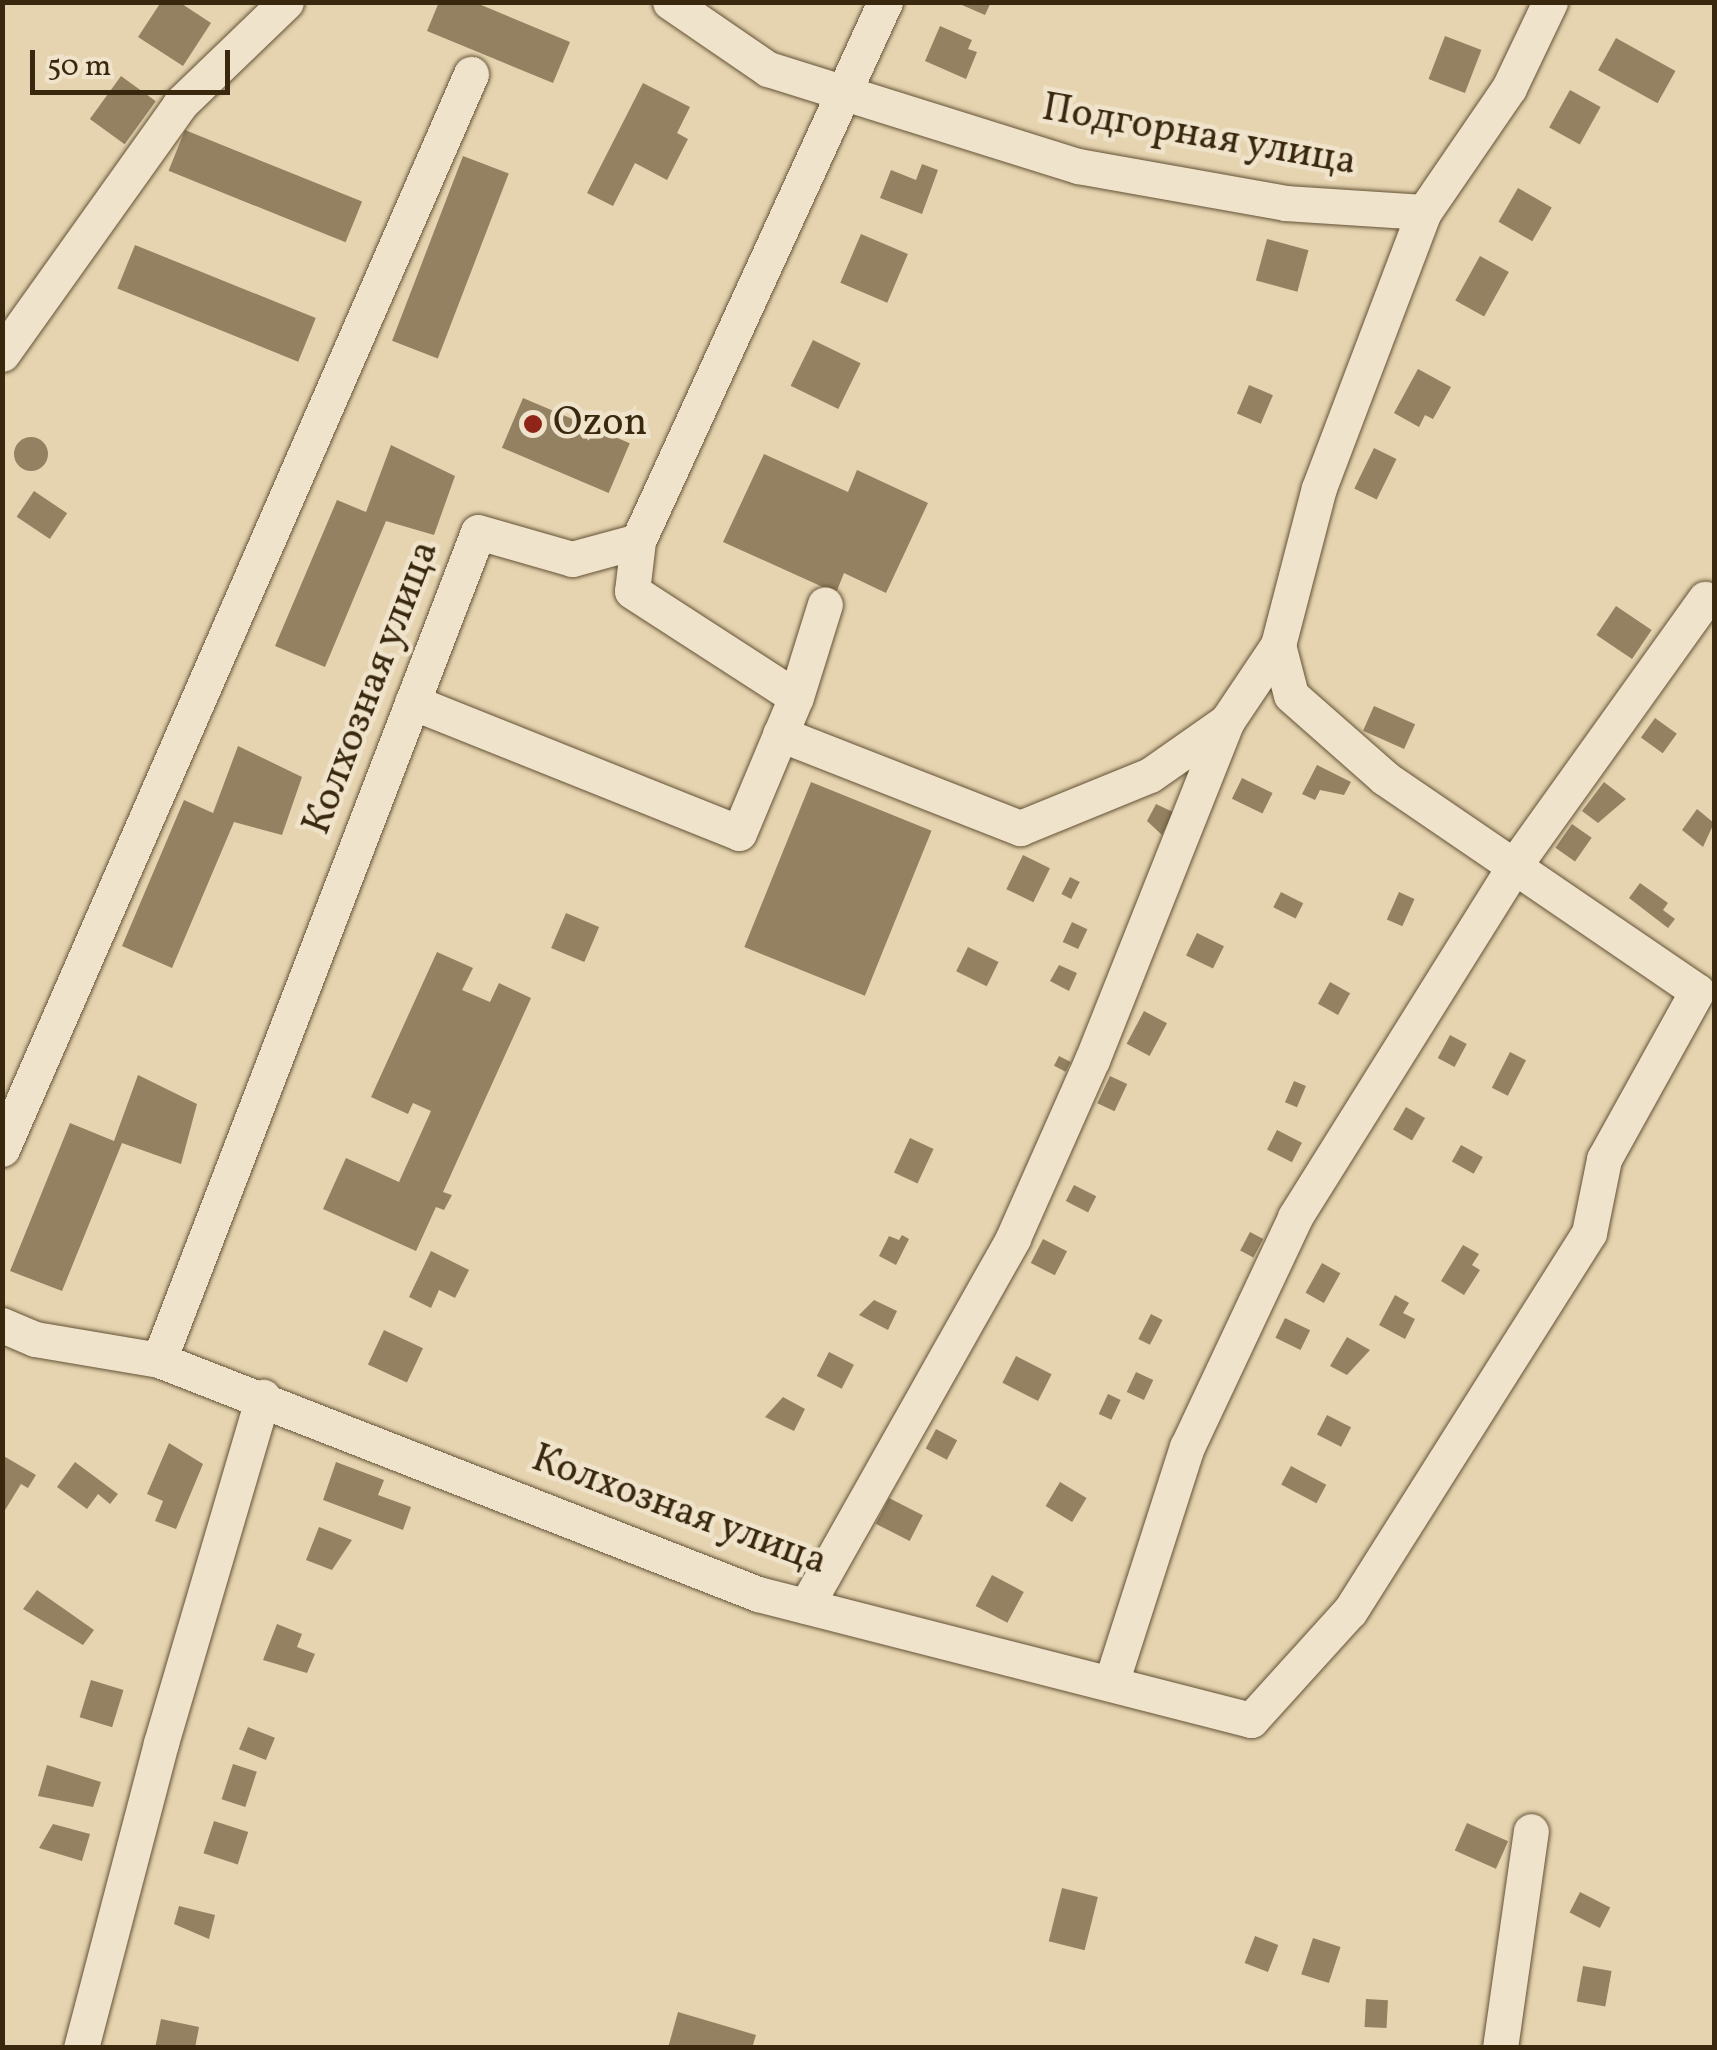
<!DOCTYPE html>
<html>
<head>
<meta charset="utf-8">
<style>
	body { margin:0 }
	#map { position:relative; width:1717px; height:2050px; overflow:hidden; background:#e6d4b0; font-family:Vollkorn,serif }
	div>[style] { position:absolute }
	.building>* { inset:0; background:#938162; transform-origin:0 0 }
	.round { border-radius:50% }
	.roads { filter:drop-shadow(0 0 2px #645236) drop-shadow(0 0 2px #645236) }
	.minor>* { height:35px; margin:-17.5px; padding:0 17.5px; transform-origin:17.5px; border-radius:17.5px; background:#efe3cc }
	.dots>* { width:28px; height:28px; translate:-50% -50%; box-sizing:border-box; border:5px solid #efe3cc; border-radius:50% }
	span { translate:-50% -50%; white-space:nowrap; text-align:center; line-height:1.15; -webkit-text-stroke:9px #efe3cc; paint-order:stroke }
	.street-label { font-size:40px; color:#39270e }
	.poi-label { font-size:40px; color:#39270e }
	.left { translate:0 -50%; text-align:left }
	.frame { position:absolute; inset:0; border:5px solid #39270e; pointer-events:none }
	.scale { position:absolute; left:30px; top:50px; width:200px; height:45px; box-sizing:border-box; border:5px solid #39270e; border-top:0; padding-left:12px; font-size:30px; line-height:35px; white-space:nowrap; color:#39270e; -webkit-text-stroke:8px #efe3cc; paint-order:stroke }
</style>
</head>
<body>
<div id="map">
	<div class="building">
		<div style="clip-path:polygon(161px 2px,179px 2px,211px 23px,183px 66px,138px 37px)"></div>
		<div style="clip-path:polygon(439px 2px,474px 2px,570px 42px,553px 83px,427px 31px)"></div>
		<div style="clip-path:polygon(955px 2px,991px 2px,985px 15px)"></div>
		<div style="clip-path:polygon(940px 26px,972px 40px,968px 49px,977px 52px,966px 79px,925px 61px)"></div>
		<div style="left:1445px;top:36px;width:39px;height:46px;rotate:21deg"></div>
		<div style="left:1616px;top:38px;width:68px;height:37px;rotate:29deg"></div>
		<div style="left:121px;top:76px;width:43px;height:53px;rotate:36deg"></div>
		<div style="clip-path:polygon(643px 83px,690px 107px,677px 133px,688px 139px,667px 180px,635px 163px,613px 206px,587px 193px)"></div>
		<div style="left:1570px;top:90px;width:35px;height:43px;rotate:29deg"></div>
		<div style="left:185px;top:130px;width:191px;height:44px;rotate:22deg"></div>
		<div style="left:463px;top:156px;width:49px;height:198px;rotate:21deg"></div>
		<div style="clip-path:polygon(922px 164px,938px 170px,922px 214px,880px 198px,891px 170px,916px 180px)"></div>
		<div style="left:1518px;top:188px;width:39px;height:39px;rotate:30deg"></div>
		<div style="left:861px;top:234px;width:51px;height:53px;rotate:23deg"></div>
		<div style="left:1267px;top:239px;width:43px;height:43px;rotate:15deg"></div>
		<div style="left:135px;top:245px;width:195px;height:47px;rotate:22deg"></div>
		<div style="left:1480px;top:256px;width:33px;height:51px;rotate:29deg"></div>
		<div style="left:813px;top:340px;width:53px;height:51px;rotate:26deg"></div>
		<div style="clip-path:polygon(1418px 369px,1451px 387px,1433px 419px,1425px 415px,1419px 427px,1394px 413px)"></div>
		<div style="left:1249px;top:385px;width:26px;height:31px;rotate:23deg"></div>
		<div style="left:523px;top:398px;width:116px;height:54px;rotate:23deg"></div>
		<div class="round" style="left:14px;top:437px;width:34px;height:34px"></div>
		<div style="clip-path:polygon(391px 445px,455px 476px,434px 535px,386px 521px,325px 667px,275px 646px,337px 500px,366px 512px)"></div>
		<div style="left:1374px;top:448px;width:25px;height:45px;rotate:26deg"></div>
		<div style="clip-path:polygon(764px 454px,848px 492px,857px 470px,928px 503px,886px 593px,844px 573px,836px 593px,723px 542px)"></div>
		<div style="left:34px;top:491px;width:40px;height:31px;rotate:34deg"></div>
		<div style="left:1616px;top:606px;width:43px;height:35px;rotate:34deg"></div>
		<div style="left:1374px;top:706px;width:45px;height:27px;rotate:24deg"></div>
		<div style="left:1655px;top:718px;width:27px;height:24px;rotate:36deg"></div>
		<div style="clip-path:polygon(238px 746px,302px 777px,282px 835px,234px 822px,172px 968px,122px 946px,184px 800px,213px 813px)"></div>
		<div style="clip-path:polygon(1317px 765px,1351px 782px,1344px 795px,1320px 790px,1315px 800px,1302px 794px)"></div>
		<div style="left:1242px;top:778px;width:34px;height:23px;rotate:26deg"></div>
		<div style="left:811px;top:782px;width:130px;height:178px;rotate:22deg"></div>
		<div style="clip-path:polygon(1604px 782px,1626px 799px,1598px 823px,1582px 811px)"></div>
		<div style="clip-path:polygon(1156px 804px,1173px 812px,1162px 835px,1147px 821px)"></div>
		<div style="clip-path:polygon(1697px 809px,1714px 823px,1703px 847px,1682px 830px)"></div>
		<div style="left:1572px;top:824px;width:24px;height:29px;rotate:35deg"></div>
		<div style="left:1023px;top:855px;width:30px;height:38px;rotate:26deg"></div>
		<div style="left:1070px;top:877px;width:11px;height:19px;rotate:27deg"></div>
		<div style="clip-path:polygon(1640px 883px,1668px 903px,1663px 910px,1675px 919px,1668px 928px,1629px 898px)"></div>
		<div style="left:1281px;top:892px;width:25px;height:17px;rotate:27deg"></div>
		<div style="left:1399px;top:892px;width:17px;height:30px;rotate:24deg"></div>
		<div style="left:566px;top:913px;width:36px;height:38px;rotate:23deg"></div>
		<div style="left:1072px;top:922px;width:17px;height:22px;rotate:25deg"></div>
		<div style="left:1197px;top:933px;width:30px;height:25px;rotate:26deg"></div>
		<div style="left:968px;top:947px;width:34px;height:27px;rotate:26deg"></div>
		<div style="clip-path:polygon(437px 952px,473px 968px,462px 990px,490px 1002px,499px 983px,531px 998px,443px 1192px,452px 1195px,444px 1210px,436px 1207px,416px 1251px,323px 1209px,346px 1158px,399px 1182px,431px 1111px,413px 1103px,408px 1114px,371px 1097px)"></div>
		<div style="clip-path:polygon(1059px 965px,1077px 973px,1069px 991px,1050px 981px)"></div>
		<div style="left:1330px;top:982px;width:23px;height:25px;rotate:29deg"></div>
		<div style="left:1144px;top:1011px;width:26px;height:37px;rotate:28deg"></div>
		<div style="left:1450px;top:1035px;width:19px;height:26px;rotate:28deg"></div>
		<div style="left:1510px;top:1052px;width:18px;height:40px;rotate:27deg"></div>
		<div style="left:1059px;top:1056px;width:13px;height:11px;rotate:27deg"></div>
		<div style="clip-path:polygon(138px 1075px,197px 1104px,181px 1164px,122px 1143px,62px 1291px,10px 1271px,70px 1123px,114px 1141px)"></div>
		<div style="left:1110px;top:1076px;width:19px;height:30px;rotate:25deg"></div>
		<div style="left:1294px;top:1081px;width:13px;height:23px;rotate:23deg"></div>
		<div style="left:1406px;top:1107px;width:22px;height:26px;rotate:30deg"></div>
		<div style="left:1277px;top:1130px;width:28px;height:22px;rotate:27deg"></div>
		<div style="left:910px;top:1138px;width:26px;height:38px;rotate:25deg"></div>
		<div style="left:1461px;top:1145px;width:25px;height:19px;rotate:29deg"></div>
		<div style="left:1074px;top:1185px;width:25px;height:18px;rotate:27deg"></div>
		<div style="left:1250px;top:1232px;width:15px;height:21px;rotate:28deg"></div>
		<div style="clip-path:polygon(902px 1235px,909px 1239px,896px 1265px,879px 1256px,889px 1236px,899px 1240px)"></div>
		<div style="left:1043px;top:1239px;width:27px;height:27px;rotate:27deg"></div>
		<div style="clip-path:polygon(1463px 1245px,1479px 1254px,1472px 1265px,1480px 1270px,1464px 1295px,1441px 1281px)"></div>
		<div style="clip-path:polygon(431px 1251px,469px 1270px,455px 1298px,439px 1290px,431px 1308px,409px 1297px)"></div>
		<div style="left:1322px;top:1263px;width:21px;height:34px;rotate:29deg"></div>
		<div style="clip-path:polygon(1395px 1295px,1409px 1303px,1403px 1313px,1415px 1319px,1405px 1339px,1379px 1325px)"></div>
		<div style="clip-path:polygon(874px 1300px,897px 1311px,888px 1330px,859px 1315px)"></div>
		<div style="left:1151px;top:1314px;width:13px;height:28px;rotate:27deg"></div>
		<div style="left:1285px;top:1318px;width:28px;height:22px;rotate:26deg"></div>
		<div style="left:384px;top:1330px;width:43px;height:38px;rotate:25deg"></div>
		<div style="clip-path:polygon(1347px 1337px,1370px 1350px,1347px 1375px,1330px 1366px)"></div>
		<div style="left:829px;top:1352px;width:28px;height:27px;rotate:27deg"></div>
		<div style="left:1016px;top:1356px;width:40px;height:30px;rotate:27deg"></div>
		<div style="left:1136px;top:1372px;width:19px;height:22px;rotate:25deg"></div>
		<div style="left:1108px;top:1394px;width:14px;height:22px;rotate:25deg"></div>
		<div style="clip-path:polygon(783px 1397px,805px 1409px,794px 1431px,765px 1417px)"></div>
		<div style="left:1327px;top:1415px;width:27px;height:22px;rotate:27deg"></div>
		<div style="left:936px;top:1429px;width:24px;height:22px;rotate:28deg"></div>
		<div style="clip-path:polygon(169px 1443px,203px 1464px,176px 1529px,155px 1521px,163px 1501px,147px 1494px)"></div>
		<div style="clip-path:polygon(2px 1455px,36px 1475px,28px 1488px,21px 1484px,2px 1515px)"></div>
		<div style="clip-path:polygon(75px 1462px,118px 1494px,110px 1504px,98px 1494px,87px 1509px,57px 1487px)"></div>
		<div style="clip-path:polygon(336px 1462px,384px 1480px,378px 1495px,411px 1507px,403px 1530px,323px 1500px)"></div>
		<div style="left:1291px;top:1466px;width:40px;height:21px;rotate:28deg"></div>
		<div style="left:1060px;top:1482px;width:31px;height:28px;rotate:31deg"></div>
		<div style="left:889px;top:1498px;width:38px;height:29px;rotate:27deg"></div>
		<div style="clip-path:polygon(319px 1527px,352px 1540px,332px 1570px,306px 1560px)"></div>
		<div style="left:992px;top:1575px;width:36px;height:35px;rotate:28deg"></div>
		<div style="clip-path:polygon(37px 1590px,94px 1630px,83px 1645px,23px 1609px)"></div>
		<div style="clip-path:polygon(277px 1624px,302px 1634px,297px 1647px,315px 1654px,307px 1673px,263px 1660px)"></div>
		<div style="left:91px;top:1680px;width:34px;height:39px;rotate:17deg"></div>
		<div style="left:248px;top:1727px;width:29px;height:24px;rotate:22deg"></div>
		<div style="left:233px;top:1764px;width:25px;height:37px;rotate:18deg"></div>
		<div style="clip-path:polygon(47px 1765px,101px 1782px,93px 1807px,38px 1796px)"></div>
		<div style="left:214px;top:1821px;width:36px;height:34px;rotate:18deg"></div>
		<div style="left:1467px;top:1823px;width:45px;height:30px;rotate:24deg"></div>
		<div style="clip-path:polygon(53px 1824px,90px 1834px,82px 1861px,39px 1848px)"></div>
		<div style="left:1062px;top:1888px;width:37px;height:55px;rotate:14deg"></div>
		<div style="left:1580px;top:1892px;width:34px;height:23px;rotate:27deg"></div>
		<div style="clip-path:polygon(179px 1906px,215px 1915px,209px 1939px,174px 1924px)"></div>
		<div style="left:1255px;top:1936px;width:25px;height:29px;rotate:21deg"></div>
		<div style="left:1313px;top:1938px;width:29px;height:38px;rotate:18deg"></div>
		<div style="left:1583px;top:1966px;width:29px;height:36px;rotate:10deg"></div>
		<div style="left:1366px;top:1999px;width:22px;height:28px;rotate:3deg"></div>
		<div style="clip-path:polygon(678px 2012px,756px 2035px,752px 2048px,668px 2048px)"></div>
		<div style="clip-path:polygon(161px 2019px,199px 2027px,195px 2048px,155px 2048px)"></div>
	</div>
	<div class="roads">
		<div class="minor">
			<div style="left:670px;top:2px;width:119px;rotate:34.4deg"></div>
			<div style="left:768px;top:69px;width:325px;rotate:17.4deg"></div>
			<div style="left:1078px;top:166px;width:210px;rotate:10.1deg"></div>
			<div style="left:1285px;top:203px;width:139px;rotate:3.7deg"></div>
			<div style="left:1424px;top:212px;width:150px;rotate:-55.6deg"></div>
			<div style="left:1509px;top:88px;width:95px;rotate:-64.5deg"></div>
			<div style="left:2px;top:354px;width:307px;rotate:-54.5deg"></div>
			<div style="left:180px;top:104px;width:147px;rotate:-43.9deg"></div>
			<div style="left:638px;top:541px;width:50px;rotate:96.8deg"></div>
			<div style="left:632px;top:591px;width:195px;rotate:32.9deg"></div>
			<div style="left:412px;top:702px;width:352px;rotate:21.8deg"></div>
			<div style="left:739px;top:833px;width:147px;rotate:-67.3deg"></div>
			<div style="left:796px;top:697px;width:97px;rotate:-72.7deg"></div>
			<div style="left:780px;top:734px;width:258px;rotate:21.4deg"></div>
			<div style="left:1020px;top:828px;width:140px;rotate:-22.2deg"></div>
			<div style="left:1150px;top:775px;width:94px;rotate:-35deg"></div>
			<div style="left:2px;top:1149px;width:1173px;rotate:-66.43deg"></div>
			<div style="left:2px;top:1325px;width:36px;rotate:23deg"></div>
			<div style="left:35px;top:1339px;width:126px;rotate:9.6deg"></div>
			<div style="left:159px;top:1360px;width:643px;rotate:21.34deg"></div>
			<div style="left:758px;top:1594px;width:509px;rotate:14.34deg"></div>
			<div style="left:1251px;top:1720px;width:147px;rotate:-47.8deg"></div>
			<div style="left:1350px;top:1611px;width:447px;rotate:-57.7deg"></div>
			<div style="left:1589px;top:1233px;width:76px;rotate:-78.5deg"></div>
			<div style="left:1604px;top:1159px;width:192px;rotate:-61deg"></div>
			<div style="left:1697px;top:991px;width:378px;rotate:-145.7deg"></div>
			<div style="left:1385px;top:778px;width:125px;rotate:-138.6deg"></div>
			<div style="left:1291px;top:695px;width:52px;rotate:-104.6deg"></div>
			<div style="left:1278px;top:645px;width:162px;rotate:-75.4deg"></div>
			<div style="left:1319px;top:488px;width:295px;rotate:-69.2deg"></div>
			<div style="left:159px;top:1360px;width:887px;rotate:-68.93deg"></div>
			<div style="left:478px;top:532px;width:98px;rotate:16deg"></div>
			<div style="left:572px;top:559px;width:68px;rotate:-15.3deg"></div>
			<div style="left:638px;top:541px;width:593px;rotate:-65.38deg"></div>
			<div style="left:806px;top:1606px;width:422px;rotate:-60.6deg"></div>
			<div style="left:1013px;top:1238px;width:195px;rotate:-66.1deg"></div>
			<div style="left:1092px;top:1060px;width:365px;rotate:-68.3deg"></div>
			<div style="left:1227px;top:721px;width:92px;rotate:-56.1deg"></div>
			<div style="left:1112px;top:1680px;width:245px;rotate:-72.2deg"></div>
			<div style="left:1187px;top:1447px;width:254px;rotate:-64.8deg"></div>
			<div style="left:1295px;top:1217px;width:417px;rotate:-58deg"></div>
			<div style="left:1516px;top:863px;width:325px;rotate:-54.4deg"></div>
			<div style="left:81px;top:2048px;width:315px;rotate:-75.3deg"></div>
			<div style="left:161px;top:1743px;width:361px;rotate:-73.6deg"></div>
			<div style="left:1500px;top:2048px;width:219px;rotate:-81.9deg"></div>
		</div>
	</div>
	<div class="dots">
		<div style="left:533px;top:424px;background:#8f2418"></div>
	</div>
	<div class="street-label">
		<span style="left:1199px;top:136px;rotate:10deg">Подгорная улица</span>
		<span style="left:372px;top:688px;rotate:-69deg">Колхозная улица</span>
		<span style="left:679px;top:1511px;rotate:20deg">Колхозная улица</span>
	</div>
	<div class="poi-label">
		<span class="left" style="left:553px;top:424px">Ozon</span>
	</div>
	<div class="frame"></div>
	<div class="scale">50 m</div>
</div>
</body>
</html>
